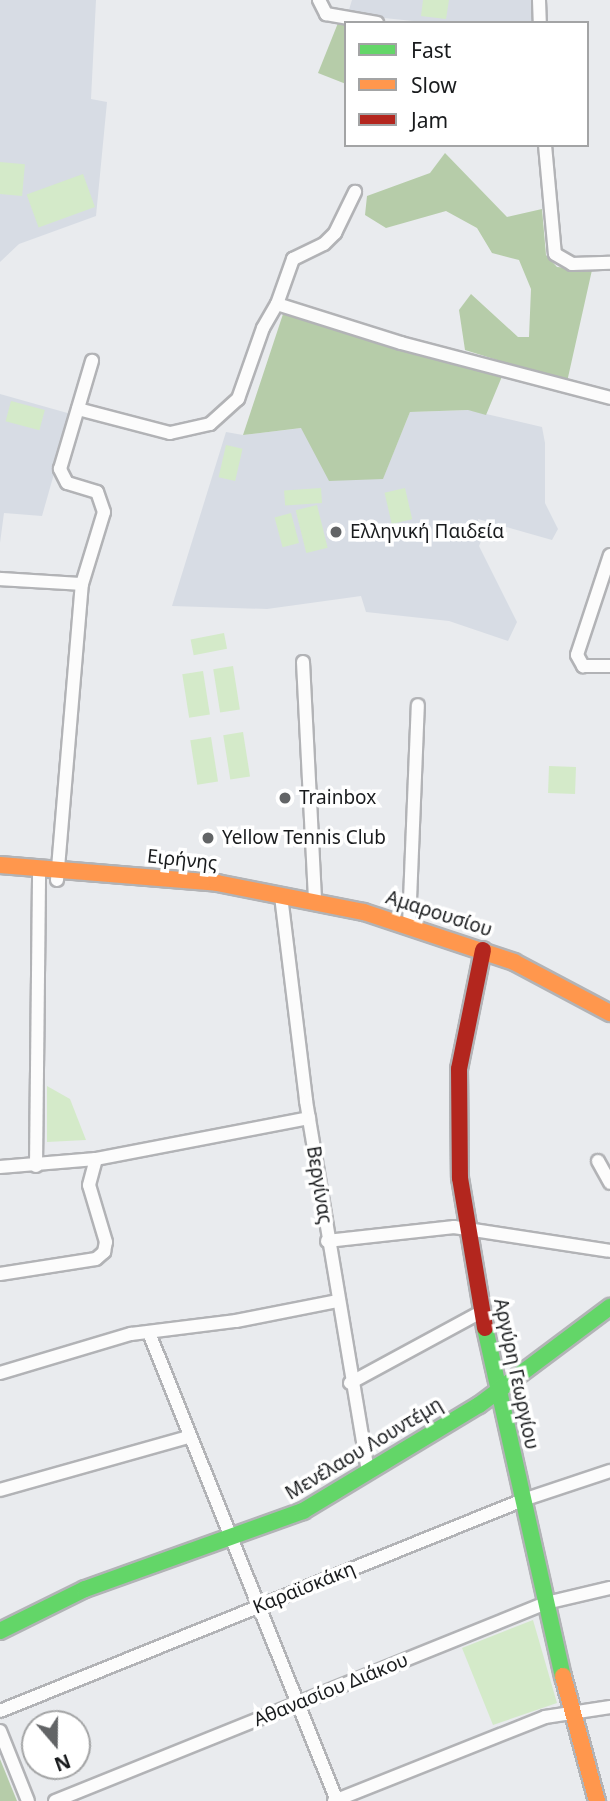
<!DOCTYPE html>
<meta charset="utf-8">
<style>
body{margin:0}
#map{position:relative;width:610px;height:1801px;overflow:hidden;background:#e9ebee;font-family:"Noto Sans",sans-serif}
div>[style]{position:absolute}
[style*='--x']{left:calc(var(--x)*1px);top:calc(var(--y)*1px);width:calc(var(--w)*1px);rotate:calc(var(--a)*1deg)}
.built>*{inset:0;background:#d7dce4}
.green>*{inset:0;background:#d4eac9;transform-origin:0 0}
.forest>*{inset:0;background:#b6cca9}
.roads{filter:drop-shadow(2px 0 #b2b3b6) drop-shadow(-2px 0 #b2b3b6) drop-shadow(0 2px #b2b3b6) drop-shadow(0 -2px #b2b3b6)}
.street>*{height:12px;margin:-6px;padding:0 6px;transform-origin:6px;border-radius:6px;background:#fcfcfc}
.fast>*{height:16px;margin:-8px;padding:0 8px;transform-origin:8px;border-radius:8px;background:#63d668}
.slow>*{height:16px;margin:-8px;padding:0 8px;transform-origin:8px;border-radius:8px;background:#ff974d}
.jam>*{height:16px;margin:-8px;padding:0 8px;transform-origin:8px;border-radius:8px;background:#b3261e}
.dots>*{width:19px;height:19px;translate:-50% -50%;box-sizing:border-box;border:4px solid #fff;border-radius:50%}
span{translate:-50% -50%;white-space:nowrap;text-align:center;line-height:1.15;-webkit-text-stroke:7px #fff;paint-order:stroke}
.poi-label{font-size:19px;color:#191b1d}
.left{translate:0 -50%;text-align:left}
.street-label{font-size:19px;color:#191b1d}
.legend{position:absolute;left:344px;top:21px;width:245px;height:126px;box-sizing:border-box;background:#fff;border:2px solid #a3a4a5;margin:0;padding:9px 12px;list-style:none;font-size:21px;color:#191b1d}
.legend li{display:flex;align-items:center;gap:14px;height:35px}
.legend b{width:35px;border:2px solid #a3a4a5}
.north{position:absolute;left:21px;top:1710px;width:70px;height:70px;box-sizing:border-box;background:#fff;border:2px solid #a3a4a5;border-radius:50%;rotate:160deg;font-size:19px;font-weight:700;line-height:28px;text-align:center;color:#191b1d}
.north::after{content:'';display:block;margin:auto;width:24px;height:32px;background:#626466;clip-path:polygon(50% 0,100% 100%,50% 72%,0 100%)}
</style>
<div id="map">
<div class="built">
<div style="clip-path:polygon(0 0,96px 0,91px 99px,107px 102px,96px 216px,19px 244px,0 262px)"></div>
<div style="clip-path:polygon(352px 0,532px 0,533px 23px,432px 23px,365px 16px,348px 13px)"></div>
<div style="clip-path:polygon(0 394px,71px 414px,42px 516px,4px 513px,0 543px)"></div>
<div style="clip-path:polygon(469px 410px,542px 427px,545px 443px,545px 503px,558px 529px,552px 540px,478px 519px,482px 539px,479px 546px,517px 622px,508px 641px,449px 621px,366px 612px,361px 596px,267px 609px,172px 606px,226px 432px,243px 435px,302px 428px,383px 478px,410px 412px)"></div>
</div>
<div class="green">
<div style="clip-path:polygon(423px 0,449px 0,446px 19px,421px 16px)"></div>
<div style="left:0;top:162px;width:25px;height:32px;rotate:5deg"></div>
<div style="left:83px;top:174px;width:35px;height:60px;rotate:70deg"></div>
<div style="left:11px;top:401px;width:35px;height:21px;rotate:15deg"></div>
<div style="left:226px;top:445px;width:17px;height:33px;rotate:13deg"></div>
<div style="left:321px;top:488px;width:15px;height:37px;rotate:86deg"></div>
<div style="left:405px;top:488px;width:32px;height:21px;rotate:77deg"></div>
<div style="left:317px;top:505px;width:44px;height:22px;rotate:76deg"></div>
<div style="left:291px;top:513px;width:31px;height:17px;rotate:75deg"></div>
<div style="left:224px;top:633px;width:16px;height:34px;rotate:79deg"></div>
<div style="left:233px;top:666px;width:44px;height:20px;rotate:81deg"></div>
<div style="left:203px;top:671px;width:44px;height:21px;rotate:81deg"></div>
<div style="left:243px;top:732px;width:45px;height:20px;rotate:81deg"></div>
<div style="left:211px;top:737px;width:45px;height:21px;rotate:81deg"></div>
<div style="left:549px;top:766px;width:27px;height:27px;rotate:2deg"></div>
<div style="clip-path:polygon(47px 1086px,70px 1099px,86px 1140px,47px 1142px)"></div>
<div style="clip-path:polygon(533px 1620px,557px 1703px,493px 1725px,462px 1648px)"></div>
</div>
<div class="forest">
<div style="clip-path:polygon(338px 23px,346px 24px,346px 84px,318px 73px)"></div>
<div style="clip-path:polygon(445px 153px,507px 217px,542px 209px,546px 255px,557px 267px,592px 270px,567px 382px,465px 350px,459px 310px,471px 294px,518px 337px,529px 337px,531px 289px,519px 260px,492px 253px,477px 228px,446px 211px,386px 228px,365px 215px,367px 196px,430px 173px)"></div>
<div style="clip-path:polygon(283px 314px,503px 374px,486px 415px,468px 410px,410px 412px,383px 479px,329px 481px,301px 428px,243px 435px)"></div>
<div style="clip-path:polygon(0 1759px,17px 1801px,0 1801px)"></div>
</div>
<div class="roads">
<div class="street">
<div style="--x:319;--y:0;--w:16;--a:63"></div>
<div style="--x:326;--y:14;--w:52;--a:10"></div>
<div style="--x:539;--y:0;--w:23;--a:88"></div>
<div style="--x:545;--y:145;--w:109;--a:84.8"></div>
<div style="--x:555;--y:254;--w:20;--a:30"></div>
<div style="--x:572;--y:264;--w:38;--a:-2"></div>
<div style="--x:277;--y:304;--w:48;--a:-70.4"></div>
<div style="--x:293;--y:259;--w:34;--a:-26"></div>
<div style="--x:324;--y:244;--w:16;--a:-45"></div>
<div style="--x:335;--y:233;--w:46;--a:-64"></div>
<div style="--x:78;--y:409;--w:95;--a:14.6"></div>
<div style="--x:170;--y:433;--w:41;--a:-12.7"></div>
<div style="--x:210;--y:424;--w:38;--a:-42"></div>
<div style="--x:238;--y:399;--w:75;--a:-70.6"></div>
<div style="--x:263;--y:328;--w:28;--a:-60"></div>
<div style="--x:277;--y:304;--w:130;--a:17.5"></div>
<div style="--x:401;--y:343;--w:216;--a:14.7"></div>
<div style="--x:610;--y:555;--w:105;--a:108.3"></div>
<div style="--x:577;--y:655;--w:13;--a:61"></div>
<div style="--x:583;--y:666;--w:27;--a:0"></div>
<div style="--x:0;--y:579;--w:82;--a:3.5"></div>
<div style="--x:303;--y:662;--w:240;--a:87.1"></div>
<div style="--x:57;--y:880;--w:297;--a:-85.2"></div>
<div style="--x:82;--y:584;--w:75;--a:-73"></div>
<div style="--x:104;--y:512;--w:21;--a:-109"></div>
<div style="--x:97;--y:492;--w:31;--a:-163"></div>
<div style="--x:67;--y:483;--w:16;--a:-117"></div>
<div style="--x:60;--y:469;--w:113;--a:-73.5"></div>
<div style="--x:281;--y:896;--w:207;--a:83"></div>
<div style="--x:306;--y:1101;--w:376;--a:80.5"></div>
<div style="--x:409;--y:925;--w:220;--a:-87.7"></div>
<div style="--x:598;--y:1161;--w:25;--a:61"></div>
<div style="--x:36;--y:1166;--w:299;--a:-89.4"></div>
<div style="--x:0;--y:1167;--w:96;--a:-4.8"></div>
<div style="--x:327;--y:1241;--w:128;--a:-6.3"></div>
<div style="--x:454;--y:1227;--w:158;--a:8.7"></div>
<div style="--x:0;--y:1274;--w:97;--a:-8.9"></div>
<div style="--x:96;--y:1259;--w:11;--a:-41"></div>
<div style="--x:104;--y:1252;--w:10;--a:-79"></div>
<div style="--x:106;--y:1242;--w:59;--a:-106.6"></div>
<div style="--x:89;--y:1185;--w:27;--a:-75"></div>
<div style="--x:96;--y:1159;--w:217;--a:-10.9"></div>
<div style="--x:149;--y:1333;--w:504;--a:68.11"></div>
<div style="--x:0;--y:1373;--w:137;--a:-16.6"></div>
<div style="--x:131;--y:1334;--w:106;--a:-7.1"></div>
<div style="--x:236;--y:1321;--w:104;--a:-11.1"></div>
<div style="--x:350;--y:1383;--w:149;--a:-28.5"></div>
<div style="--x:0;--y:1490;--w:196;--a:-15.7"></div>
<div style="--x:0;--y:1711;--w:564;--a:-21.97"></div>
<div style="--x:523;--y:1500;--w:92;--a:-18.4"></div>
<div style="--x:0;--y:1731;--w:75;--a:68.2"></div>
<div style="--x:55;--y:1801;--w:529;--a:-21.96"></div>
<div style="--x:546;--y:1603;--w:66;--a:-13.2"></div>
<div style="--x:334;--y:1801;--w:227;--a:-21.7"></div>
<div style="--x:545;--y:1717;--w:66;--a:-8.7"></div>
</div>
<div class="fast">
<div style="--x:485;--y:1328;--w:357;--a:77.4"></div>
<div style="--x:0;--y:1631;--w:95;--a:-26.3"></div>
<div style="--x:85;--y:1589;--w:232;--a:-19.7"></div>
<div style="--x:303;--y:1511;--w:205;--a:-31.1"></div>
<div style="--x:479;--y:1405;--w:164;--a:-36.8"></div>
</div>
<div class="slow">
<div style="--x:0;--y:865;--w:218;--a:4.7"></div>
<div style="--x:217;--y:883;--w:150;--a:11.2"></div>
<div style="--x:364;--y:912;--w:158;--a:18.4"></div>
<div style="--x:514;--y:962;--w:109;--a:28"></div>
<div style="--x:563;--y:1676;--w:130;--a:74.8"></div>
</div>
<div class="jam">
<div style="--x:483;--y:950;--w:121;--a:101.4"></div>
<div style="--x:459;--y:1069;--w:109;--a:89.5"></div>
<div style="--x:460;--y:1178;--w:152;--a:80.5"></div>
</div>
</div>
<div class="dots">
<div style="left:336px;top:532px;background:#626466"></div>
<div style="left:285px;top:798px;background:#626466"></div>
<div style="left:208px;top:838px;background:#626466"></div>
</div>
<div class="poi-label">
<span class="left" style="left:350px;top:532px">Ελληνική Παιδεία</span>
<span class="left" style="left:299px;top:798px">Trainbox</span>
<span class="left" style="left:222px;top:838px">Yellow Tennis Club</span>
</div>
<div class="street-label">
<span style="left:182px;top:860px;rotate:6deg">Ειρήνης</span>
<span style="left:439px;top:914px;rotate:18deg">Αμαρουσίου</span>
<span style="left:319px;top:1185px;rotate:81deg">Βεργίνας</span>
<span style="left:516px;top:1374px;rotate:78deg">Αργύρη Γεωργίου</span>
<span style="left:364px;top:1449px;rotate:-31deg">Μενέλαου Λουντέμη</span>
<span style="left:304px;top:1588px;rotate:-22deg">Καραϊσκάκη</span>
<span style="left:331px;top:1690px;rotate:-22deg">Αθανασίου Διάκου</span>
</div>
<ul class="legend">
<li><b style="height:9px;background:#63d668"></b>Fast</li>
<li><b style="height:9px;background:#ff974d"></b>Slow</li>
<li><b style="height:9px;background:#b3261e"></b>Jam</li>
</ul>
<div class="north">N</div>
</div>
